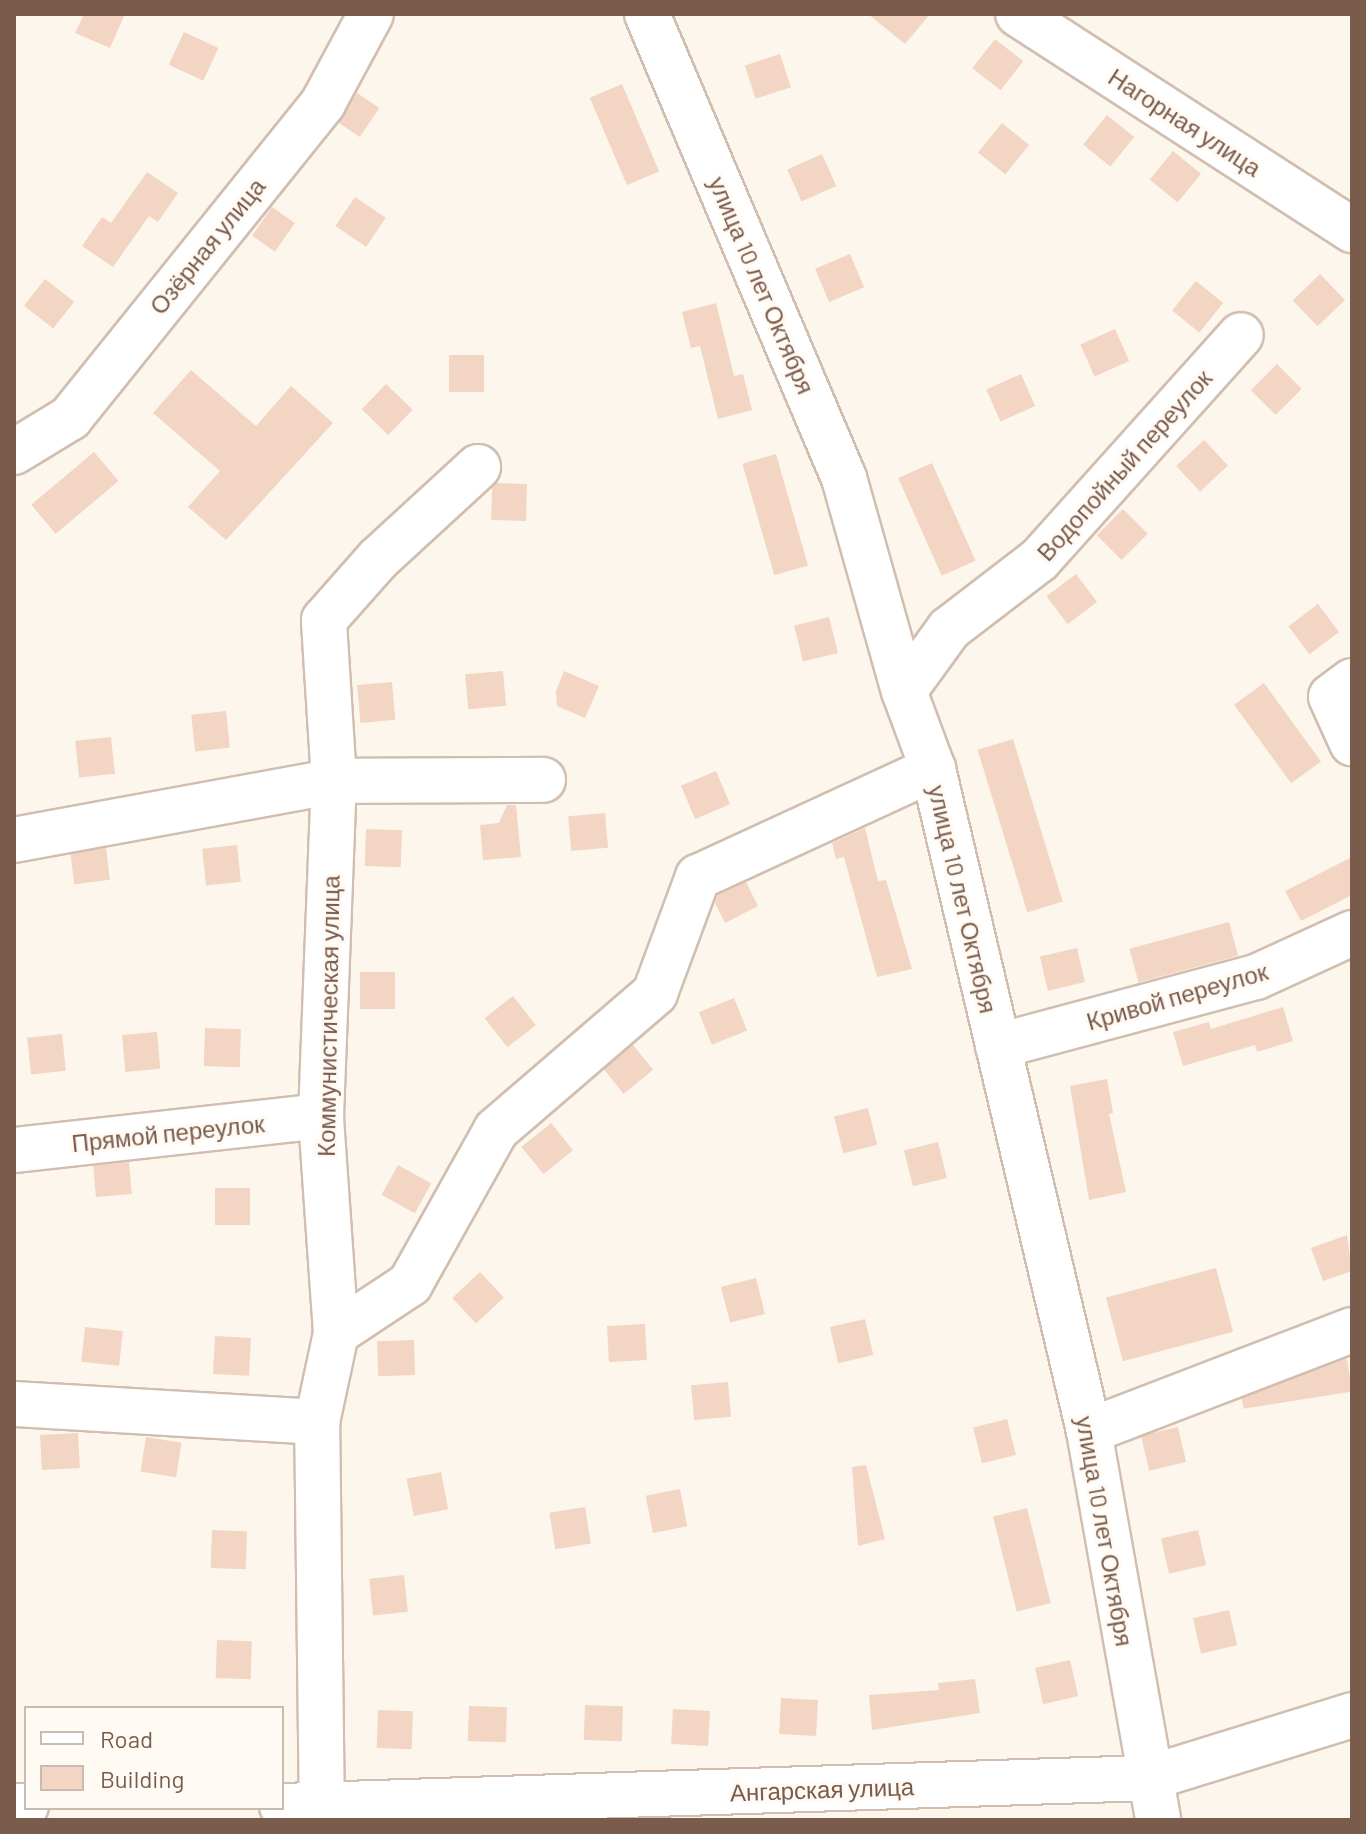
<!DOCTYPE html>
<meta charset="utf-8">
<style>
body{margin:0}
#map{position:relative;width:1366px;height:1834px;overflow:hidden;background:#fdf6ec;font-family:Barlow,sans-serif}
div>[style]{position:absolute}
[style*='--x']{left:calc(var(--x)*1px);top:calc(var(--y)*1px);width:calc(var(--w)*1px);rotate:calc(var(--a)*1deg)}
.building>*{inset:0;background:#f3d5c3;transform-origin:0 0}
.roads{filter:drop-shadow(2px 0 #d1beb0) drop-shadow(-2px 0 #d1beb0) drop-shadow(0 2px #d1beb0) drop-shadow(0 -2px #d1beb0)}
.minor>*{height:44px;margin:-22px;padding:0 22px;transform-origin:22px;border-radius:22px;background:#fff}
span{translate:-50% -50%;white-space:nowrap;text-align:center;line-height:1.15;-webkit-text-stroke:6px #fffaf3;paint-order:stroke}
.street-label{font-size:24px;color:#7a5c4d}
.frame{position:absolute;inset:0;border:16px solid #7a5c4d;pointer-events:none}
.legend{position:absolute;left:24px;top:1706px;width:260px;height:104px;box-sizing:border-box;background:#fffaf3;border:2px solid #cabbb1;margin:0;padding:10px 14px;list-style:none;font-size:24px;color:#7a5c4d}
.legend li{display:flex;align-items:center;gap:16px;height:40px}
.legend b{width:40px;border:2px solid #cabbb1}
</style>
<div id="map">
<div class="building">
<div style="clip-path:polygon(84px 14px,125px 14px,110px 48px,75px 33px)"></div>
<div style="clip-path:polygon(868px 14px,930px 14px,905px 44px)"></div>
<div style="left:184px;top:32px;width:38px;height:36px;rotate:25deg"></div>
<div style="left:995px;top:39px;width:36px;height:37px;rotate:38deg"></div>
<div style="left:780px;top:54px;width:35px;height:37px;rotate:72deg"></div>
<div style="left:622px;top:84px;width:95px;height:35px;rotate:67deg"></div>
<div style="left:357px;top:93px;width:27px;height:35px;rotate:34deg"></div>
<div style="left:1107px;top:115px;width:35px;height:38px;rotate:39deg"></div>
<div style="left:1002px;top:123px;width:35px;height:38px;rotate:39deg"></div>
<div style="left:1173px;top:151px;width:36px;height:37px;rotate:39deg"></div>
<div style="left:822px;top:154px;width:35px;height:38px;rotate:66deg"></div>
<div style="clip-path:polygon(147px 172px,178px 193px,158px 222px,149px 216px,113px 267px,82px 246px,102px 217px,111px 223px)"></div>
<div style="left:355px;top:197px;width:37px;height:35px;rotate:34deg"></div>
<div style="left:272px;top:207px;width:28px;height:35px;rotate:35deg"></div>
<div style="left:850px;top:254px;width:36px;height:38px;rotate:67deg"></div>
<div style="left:1320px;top:274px;width:36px;height:38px;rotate:46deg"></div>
<div style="left:45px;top:279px;width:37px;height:34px;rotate:38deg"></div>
<div style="left:1196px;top:281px;width:35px;height:38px;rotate:39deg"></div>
<div style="clip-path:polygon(716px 303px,734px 376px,743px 374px,752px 410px,718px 419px,700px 346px,691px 348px,682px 312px)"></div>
<div style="left:1115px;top:329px;width:35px;height:38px;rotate:66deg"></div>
<div style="left:449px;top:355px;width:35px;height:37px"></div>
<div style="left:1277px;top:364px;width:35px;height:37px;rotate:45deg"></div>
<div style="clip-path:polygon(191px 370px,256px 426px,291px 386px,333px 423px,226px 540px,188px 507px,220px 471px,153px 413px)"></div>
<div style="left:1021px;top:374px;width:35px;height:38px;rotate:66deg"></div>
<div style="left:386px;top:384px;width:37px;height:35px;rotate:44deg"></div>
<div style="left:1204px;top:440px;width:35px;height:38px;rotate:47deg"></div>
<div style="left:94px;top:452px;width:38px;height:82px;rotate:50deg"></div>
<div style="left:776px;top:454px;width:116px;height:35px;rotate:74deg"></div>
<div style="left:932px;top:463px;width:107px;height:37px;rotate:66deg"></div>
<div style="clip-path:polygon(496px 483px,527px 484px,526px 521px,491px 520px,492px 489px)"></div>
<div style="left:1123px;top:509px;width:35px;height:37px;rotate:45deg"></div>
<div style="left:1076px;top:574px;width:35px;height:37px;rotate:53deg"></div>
<div style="left:1318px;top:604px;width:35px;height:37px;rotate:53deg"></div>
<div style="left:829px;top:617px;width:37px;height:36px;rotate:76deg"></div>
<div style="left:503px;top:671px;width:35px;height:38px;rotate:85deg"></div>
<div style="clip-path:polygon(564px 671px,599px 686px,585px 718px,557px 706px,556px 691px)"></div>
<div style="left:392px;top:682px;width:38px;height:35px;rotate:85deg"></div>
<div style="left:1264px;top:683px;width:97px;height:37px;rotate:54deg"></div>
<div style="left:226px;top:711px;width:37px;height:35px;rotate:84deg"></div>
<div style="left:111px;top:737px;width:37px;height:36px;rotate:84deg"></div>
<div style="left:1013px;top:739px;width:170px;height:37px;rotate:73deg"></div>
<div style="left:716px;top:771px;width:36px;height:38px;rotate:67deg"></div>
<div style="clip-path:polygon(507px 805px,516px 805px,521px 857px,483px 860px,480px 825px,499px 823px)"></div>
<div style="left:605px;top:813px;width:35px;height:37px;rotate:85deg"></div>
<div style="clip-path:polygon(865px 828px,878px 881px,886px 880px,912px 969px,877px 977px,844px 857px,836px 859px,832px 843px)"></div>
<div style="left:366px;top:829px;width:36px;height:37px;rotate:2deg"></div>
<div style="left:237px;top:845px;width:37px;height:35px;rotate:84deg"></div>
<div style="left:106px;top:848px;width:32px;height:36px;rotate:83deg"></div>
<div style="clip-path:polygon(1352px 857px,1352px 895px,1301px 921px,1285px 891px)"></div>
<div style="clip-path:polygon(746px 882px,758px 906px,725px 923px,715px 903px,718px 895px)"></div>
<div style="left:1229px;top:922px;width:35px;height:103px;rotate:75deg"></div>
<div style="left:1077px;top:948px;width:35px;height:38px;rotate:77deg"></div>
<div style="left:360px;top:972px;width:35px;height:37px"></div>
<div style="left:513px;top:996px;width:37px;height:36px;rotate:52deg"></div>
<div style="left:734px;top:998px;width:35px;height:38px;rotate:68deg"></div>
<div style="clip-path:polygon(1283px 1007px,1293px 1041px,1257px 1052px,1255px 1045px,1183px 1066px,1173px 1032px,1209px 1022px,1211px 1029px)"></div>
<div style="left:205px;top:1028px;width:36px;height:38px;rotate:2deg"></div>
<div style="left:157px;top:1032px;width:37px;height:35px;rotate:85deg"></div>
<div style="left:62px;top:1034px;width:37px;height:35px;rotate:84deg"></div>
<div style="left:633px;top:1045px;width:32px;height:38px;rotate:51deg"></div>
<div style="clip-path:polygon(1107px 1079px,1113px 1113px,1109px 1114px,1126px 1192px,1089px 1200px,1070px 1086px)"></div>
<div style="left:868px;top:1108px;width:38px;height:35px;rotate:76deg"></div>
<div style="left:551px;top:1123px;width:35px;height:38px;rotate:51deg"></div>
<div style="left:938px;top:1142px;width:37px;height:35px;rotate:76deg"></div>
<div style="left:129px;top:1162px;width:32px;height:36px;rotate:85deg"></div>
<div style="left:398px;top:1165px;width:38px;height:34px;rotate:29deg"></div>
<div style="left:215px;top:1188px;width:35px;height:37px"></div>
<div style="clip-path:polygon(1347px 1235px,1352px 1271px,1323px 1281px,1311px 1248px)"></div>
<div style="left:1216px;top:1268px;width:66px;height:114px;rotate:75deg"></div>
<div style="left:480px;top:1272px;width:35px;height:38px;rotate:47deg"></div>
<div style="left:756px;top:1278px;width:37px;height:36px;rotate:76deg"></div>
<div style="left:865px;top:1319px;width:37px;height:36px;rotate:77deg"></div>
<div style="left:645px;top:1324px;width:36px;height:38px;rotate:87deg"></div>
<div style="left:85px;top:1327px;width:38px;height:35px;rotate:6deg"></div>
<div style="left:215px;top:1336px;width:36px;height:38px;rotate:3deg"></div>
<div style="left:414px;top:1340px;width:35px;height:37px;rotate:88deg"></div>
<div style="left:1347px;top:1359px;width:33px;height:110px;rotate:81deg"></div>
<div style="left:728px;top:1382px;width:35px;height:37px;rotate:85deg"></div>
<div style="left:1007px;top:1419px;width:37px;height:35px;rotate:76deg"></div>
<div style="left:1178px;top:1427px;width:36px;height:38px;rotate:77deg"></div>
<div style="left:78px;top:1433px;width:35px;height:38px;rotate:87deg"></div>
<div style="left:146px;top:1437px;width:36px;height:35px;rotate:9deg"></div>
<div style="clip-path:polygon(866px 1465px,885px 1539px,858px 1546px,852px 1467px)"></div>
<div style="left:441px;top:1472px;width:38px;height:35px;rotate:79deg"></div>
<div style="left:680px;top:1489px;width:38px;height:35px;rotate:79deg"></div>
<div style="left:585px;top:1507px;width:37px;height:36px;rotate:81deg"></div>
<div style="left:1027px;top:1508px;width:98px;height:35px;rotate:76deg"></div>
<div style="left:212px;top:1530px;width:35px;height:38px;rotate:2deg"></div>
<div style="left:1198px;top:1530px;width:36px;height:38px;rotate:77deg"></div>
<div style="left:404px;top:1575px;width:37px;height:35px;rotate:84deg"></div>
<div style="left:1229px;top:1610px;width:36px;height:37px;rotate:77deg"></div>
<div style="left:217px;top:1640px;width:35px;height:38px;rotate:2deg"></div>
<div style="left:1070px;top:1660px;width:37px;height:36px;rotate:77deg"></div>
<div style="clip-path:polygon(975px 1679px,980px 1713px,872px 1730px,869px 1695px,939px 1690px,938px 1683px)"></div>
<div style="left:781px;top:1698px;width:37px;height:36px;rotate:3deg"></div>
<div style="left:585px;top:1705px;width:38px;height:35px;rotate:2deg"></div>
<div style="left:469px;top:1706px;width:38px;height:35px;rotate:2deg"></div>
<div style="left:673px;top:1709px;width:37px;height:35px;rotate:3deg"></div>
<div style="left:378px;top:1710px;width:35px;height:38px;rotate:2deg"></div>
</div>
<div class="roads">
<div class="minor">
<div style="--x:647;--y:14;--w:504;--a:67"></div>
<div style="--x:844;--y:478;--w:221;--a:74.3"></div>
<div style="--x:904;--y:691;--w:83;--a:69.6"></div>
<div style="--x:933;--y:769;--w:680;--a:76.74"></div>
<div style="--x:1089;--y:1431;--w:395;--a:79.9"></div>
<div style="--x:1018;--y:14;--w:398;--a:32.9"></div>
<div style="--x:14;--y:452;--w:66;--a:-31.3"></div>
<div style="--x:70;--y:418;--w:404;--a:-51.2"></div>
<div style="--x:323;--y:103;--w:101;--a:-61.7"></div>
<div style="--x:1352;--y:681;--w:26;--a:143"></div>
<div style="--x:1331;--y:697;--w:51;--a:65.5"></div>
<div style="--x:904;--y:691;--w:77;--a:-54"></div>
<div style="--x:949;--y:629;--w:113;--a:-37.5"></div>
<div style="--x:1039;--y:560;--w:302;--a:-48.1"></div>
<div style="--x:14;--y:840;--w:325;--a:-10.4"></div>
<div style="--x:334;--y:781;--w:209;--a:-0.3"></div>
<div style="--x:998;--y:1046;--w:267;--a:-15"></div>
<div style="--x:1256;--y:977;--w:106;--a:-24.6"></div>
<div style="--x:14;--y:1150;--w:309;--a:-6.3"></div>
<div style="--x:336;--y:1333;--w:89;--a:-33.5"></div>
<div style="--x:410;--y:1284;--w:176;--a:-60.8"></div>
<div style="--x:496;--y:1130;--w:210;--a:-40.7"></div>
<div style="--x:655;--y:993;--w:124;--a:-69.7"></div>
<div style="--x:698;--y:877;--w:259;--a:-24.7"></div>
<div style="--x:14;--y:1404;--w:304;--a:3.4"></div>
<div style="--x:1089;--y:1431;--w:282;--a:-21"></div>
<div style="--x:14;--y:1806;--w:12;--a:0"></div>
<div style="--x:282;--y:1806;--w:867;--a:-1.85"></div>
<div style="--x:1149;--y:1778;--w:213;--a:-17.2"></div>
<div style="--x:322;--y:1820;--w:398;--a:-90.7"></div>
<div style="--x:317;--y:1422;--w:91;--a:-77.9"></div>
<div style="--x:336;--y:1333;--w:218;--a:-94"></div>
<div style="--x:321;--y:1116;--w:335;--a:-87.8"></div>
<div style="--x:334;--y:781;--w:161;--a:-93.6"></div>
<div style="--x:324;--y:620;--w:81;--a:-48.5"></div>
<div style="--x:378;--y:559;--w:136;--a:-42.6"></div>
</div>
</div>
<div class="street-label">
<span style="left:1185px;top:122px;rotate:33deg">Нагорная улица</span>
<span style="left:207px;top:246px;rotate:-51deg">Озёрная улица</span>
<span style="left:762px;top:285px;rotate:67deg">улица 10 лет Октября</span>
<span style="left:1124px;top:465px;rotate:-48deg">Водопойный переулок</span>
<span style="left:963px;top:899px;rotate:77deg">улица 10 лет Октября</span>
<span style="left:1177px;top:996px;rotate:-16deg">Кривой переулок</span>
<span style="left:328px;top:1016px;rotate:-89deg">Коммунистическая улица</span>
<span style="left:168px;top:1133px;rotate:-6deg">Прямой переулок</span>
<span style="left:1105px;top:1531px;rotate:80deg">улица 10 лет Октября</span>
<span style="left:822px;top:1789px;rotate:-2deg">Ангарская улица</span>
</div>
<div class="frame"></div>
<ul class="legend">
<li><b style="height:10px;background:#fff"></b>Road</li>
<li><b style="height:22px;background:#f3d5c3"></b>Building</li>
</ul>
</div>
